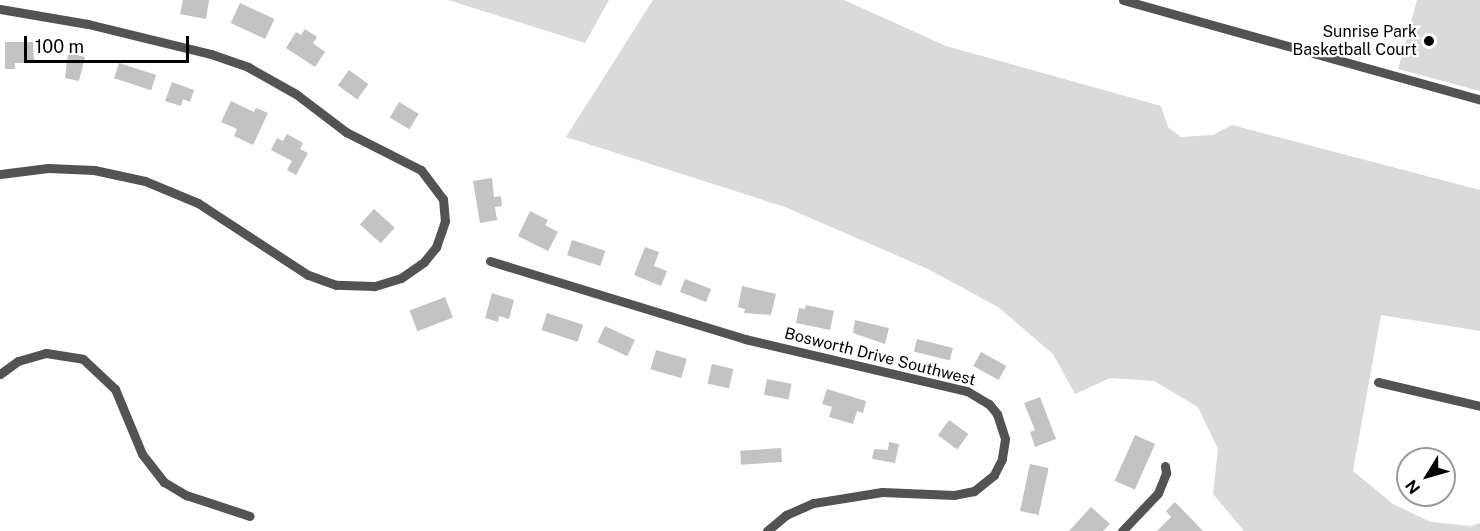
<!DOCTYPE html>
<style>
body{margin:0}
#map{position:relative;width:1480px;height:531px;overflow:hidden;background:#fff;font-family:"Public Sans",sans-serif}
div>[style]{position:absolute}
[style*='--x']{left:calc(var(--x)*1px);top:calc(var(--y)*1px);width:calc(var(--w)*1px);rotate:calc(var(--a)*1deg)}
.green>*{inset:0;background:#dadada}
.building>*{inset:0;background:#c3c3c3;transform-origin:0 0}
.minor>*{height:9px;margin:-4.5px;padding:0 4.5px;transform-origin:4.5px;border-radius:4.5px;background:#535353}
.dots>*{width:16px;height:16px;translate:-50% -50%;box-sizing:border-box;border:3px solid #fff;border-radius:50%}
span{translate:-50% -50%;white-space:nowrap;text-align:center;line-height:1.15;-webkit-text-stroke:4.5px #fff;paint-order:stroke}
.poi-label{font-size:16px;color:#000}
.right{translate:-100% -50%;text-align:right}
.street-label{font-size:16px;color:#000}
.north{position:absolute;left:1396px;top:447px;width:60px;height:60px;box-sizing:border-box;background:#fff;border:2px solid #999;border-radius:50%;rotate:233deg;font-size:16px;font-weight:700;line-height:24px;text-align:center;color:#000}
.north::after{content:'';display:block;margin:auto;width:21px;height:27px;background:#000;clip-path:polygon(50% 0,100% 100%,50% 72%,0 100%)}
.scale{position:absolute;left:24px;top:36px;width:165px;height:27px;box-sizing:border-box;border:3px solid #000;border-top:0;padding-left:8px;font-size:18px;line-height:21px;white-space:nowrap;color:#000;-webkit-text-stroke:4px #fff;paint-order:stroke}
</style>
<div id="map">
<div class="green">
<div style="clip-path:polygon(448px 0,609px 0,585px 43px)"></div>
<div style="clip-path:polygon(653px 0,844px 0,946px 46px,1161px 106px,1168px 127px,1181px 137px,1213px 135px,1232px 125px,1480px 190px,1480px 331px,1381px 315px,1353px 471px,1393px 504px,1431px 522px,1471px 526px,1480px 523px,1480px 531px,1244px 531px,1213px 494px,1218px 449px,1198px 407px,1154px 381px,1110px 378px,1075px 394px,1053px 354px,998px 307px,928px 269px,785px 207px,566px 137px)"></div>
<div style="clip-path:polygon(1417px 0,1480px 0,1480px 91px,1398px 69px)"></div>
</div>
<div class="building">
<div style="clip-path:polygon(183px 0,209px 0,206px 19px,180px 14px)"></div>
<div style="left:240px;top:3px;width:38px;height:22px;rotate:25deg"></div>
<div style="clip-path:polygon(305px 29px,317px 37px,313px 43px,325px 52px,315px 67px,286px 48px,296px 32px,301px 35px)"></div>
<div style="clip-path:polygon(5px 42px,33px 42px,34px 63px,15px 63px,15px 69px,5px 69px)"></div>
<div style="clip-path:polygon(68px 53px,85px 57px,79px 81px,65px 78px)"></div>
<div style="left:119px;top:63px;width:39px;height:16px;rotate:18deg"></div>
<div style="left:349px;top:70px;width:24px;height:19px;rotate:36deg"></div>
<div style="clip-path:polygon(172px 82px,194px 90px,190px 102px,183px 99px,181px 106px,165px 101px)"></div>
<div style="clip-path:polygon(231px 101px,254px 112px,256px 108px,268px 113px,253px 145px,234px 136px,237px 129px,221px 122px)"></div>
<div style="left:399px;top:102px;width:23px;height:18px;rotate:31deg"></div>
<div style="clip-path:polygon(287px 134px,303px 143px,300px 149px,308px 153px,296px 175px,287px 170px,292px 161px,271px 150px,277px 138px,283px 141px)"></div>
<div style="clip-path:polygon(492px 178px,494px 197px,501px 196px,502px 206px,495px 207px,497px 220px,480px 223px,473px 181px)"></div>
<div style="left:374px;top:209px;width:28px;height:21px;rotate:42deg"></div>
<div style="clip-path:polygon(530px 211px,548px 220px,545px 225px,558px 232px,548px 251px,518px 236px)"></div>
<div style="left:572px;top:240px;width:35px;height:16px;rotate:18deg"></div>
<div style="clip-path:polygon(645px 247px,659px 252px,654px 266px,667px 271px,661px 286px,634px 275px)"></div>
<div style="left:685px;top:279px;width:28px;height:14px;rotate:21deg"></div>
<div style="clip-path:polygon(742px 286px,776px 294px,771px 315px,744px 313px,745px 309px,738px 307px)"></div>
<div style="clip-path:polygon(492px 293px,514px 300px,509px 319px,499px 316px,498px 322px,485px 318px)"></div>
<div style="left:445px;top:297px;width:22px;height:38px;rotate:69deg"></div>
<div style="clip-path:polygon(806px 305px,834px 311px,830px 330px,796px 323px,799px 308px,805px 309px)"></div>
<div style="left:547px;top:313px;width:38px;height:18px;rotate:18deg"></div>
<div style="clip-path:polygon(855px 320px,889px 328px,885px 344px,853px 333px)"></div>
<div style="left:605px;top:326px;width:33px;height:18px;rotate:25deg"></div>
<div style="left:917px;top:339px;width:37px;height:13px;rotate:14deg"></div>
<div style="left:656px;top:350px;width:32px;height:20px;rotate:16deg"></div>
<div style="left:981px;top:352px;width:29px;height:16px;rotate:29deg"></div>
<div style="left:712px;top:364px;width:22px;height:20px;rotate:13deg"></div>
<div style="left:767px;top:379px;width:25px;height:16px;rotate:11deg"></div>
<div style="clip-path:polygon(827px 389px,866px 401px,863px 413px,857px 411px,853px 424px,829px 417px,832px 407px,822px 404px)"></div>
<div style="clip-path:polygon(1040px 397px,1056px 439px,1035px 447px,1030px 432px,1035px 430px,1024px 403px)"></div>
<div style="left:949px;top:420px;width:24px;height:19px;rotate:36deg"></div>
<div style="left:1135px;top:435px;width:22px;height:50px;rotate:24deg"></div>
<div style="clip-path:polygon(889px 442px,899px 444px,895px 463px,872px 459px,874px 449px,888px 450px)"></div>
<div style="left:781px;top:448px;width:14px;height:41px;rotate:86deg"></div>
<div style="left:1030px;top:464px;width:19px;height:48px;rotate:12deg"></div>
<div style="clip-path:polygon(1175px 502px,1203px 531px,1157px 531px,1171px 517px,1166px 511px)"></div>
<div style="clip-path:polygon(1091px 507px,1110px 524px,1103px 531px,1069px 531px)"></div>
</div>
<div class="minor">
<div style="--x:1123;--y:0;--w:371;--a:15.6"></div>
<div style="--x:0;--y:9;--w:89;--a:9.7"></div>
<div style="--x:88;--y:24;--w:127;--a:13.7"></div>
<div style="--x:211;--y:54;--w:39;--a:19"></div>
<div style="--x:248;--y:67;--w:55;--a:29.4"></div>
<div style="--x:296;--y:94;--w:63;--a:37.2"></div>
<div style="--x:346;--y:132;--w:84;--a:26.9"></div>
<div style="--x:421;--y:170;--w:36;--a:53"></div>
<div style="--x:443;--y:199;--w:22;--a:85"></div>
<div style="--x:445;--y:221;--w:28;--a:109"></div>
<div style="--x:436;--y:247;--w:19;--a:129"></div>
<div style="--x:424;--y:262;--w:28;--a:145"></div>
<div style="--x:401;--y:278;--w:28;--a:163"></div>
<div style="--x:374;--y:286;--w:38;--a:-178"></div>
<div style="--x:336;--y:285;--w:30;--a:-160"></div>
<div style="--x:308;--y:275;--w:131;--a:-146.8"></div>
<div style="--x:198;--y:203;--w:57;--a:-157.5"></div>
<div style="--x:145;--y:181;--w:52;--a:-167.8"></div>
<div style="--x:94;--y:170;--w:46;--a:-177.5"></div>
<div style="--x:48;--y:168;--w:48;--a:172.9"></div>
<div style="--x:490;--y:261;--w:267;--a:17"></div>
<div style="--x:745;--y:339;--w:228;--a:13.2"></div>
<div style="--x:967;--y:391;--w:26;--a:31"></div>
<div style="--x:989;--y:404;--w:13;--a:51"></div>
<div style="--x:997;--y:414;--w:26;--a:72"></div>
<div style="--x:1005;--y:439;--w:20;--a:99"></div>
<div style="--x:1002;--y:459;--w:18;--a:117"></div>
<div style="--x:994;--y:475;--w:26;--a:141"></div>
<div style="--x:974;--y:491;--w:20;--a:169"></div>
<div style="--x:954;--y:495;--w:72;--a:-177.6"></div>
<div style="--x:882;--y:492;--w:70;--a:170.9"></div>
<div style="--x:813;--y:503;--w:30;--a:156"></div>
<div style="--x:786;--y:515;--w:25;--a:140"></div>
<div style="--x:0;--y:374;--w:22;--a:-36"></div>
<div style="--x:18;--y:361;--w:29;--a:-16"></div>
<div style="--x:46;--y:353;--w:37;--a:9"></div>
<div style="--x:83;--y:359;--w:44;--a:43.2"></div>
<div style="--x:115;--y:389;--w:70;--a:67.4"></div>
<div style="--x:142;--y:454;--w:36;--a:52"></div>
<div style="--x:164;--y:482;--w:26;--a:31"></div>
<div style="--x:186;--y:495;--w:67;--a:18.2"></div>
<div style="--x:1378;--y:382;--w:105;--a:13.2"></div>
<div style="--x:1122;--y:531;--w:52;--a:-46.5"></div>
<div style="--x:1158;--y:493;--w:22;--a:-68"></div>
<div style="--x:1166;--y:473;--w:7;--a:-98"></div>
</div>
<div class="dots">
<div style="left:1429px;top:41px;background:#000"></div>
</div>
<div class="poi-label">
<span class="right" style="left:1417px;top:41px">Sunrise Park<br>Basketball Court</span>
</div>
<div class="street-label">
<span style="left:880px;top:357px;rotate:14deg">Bosworth Drive Southwest</span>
</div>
<div class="north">N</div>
<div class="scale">100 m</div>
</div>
